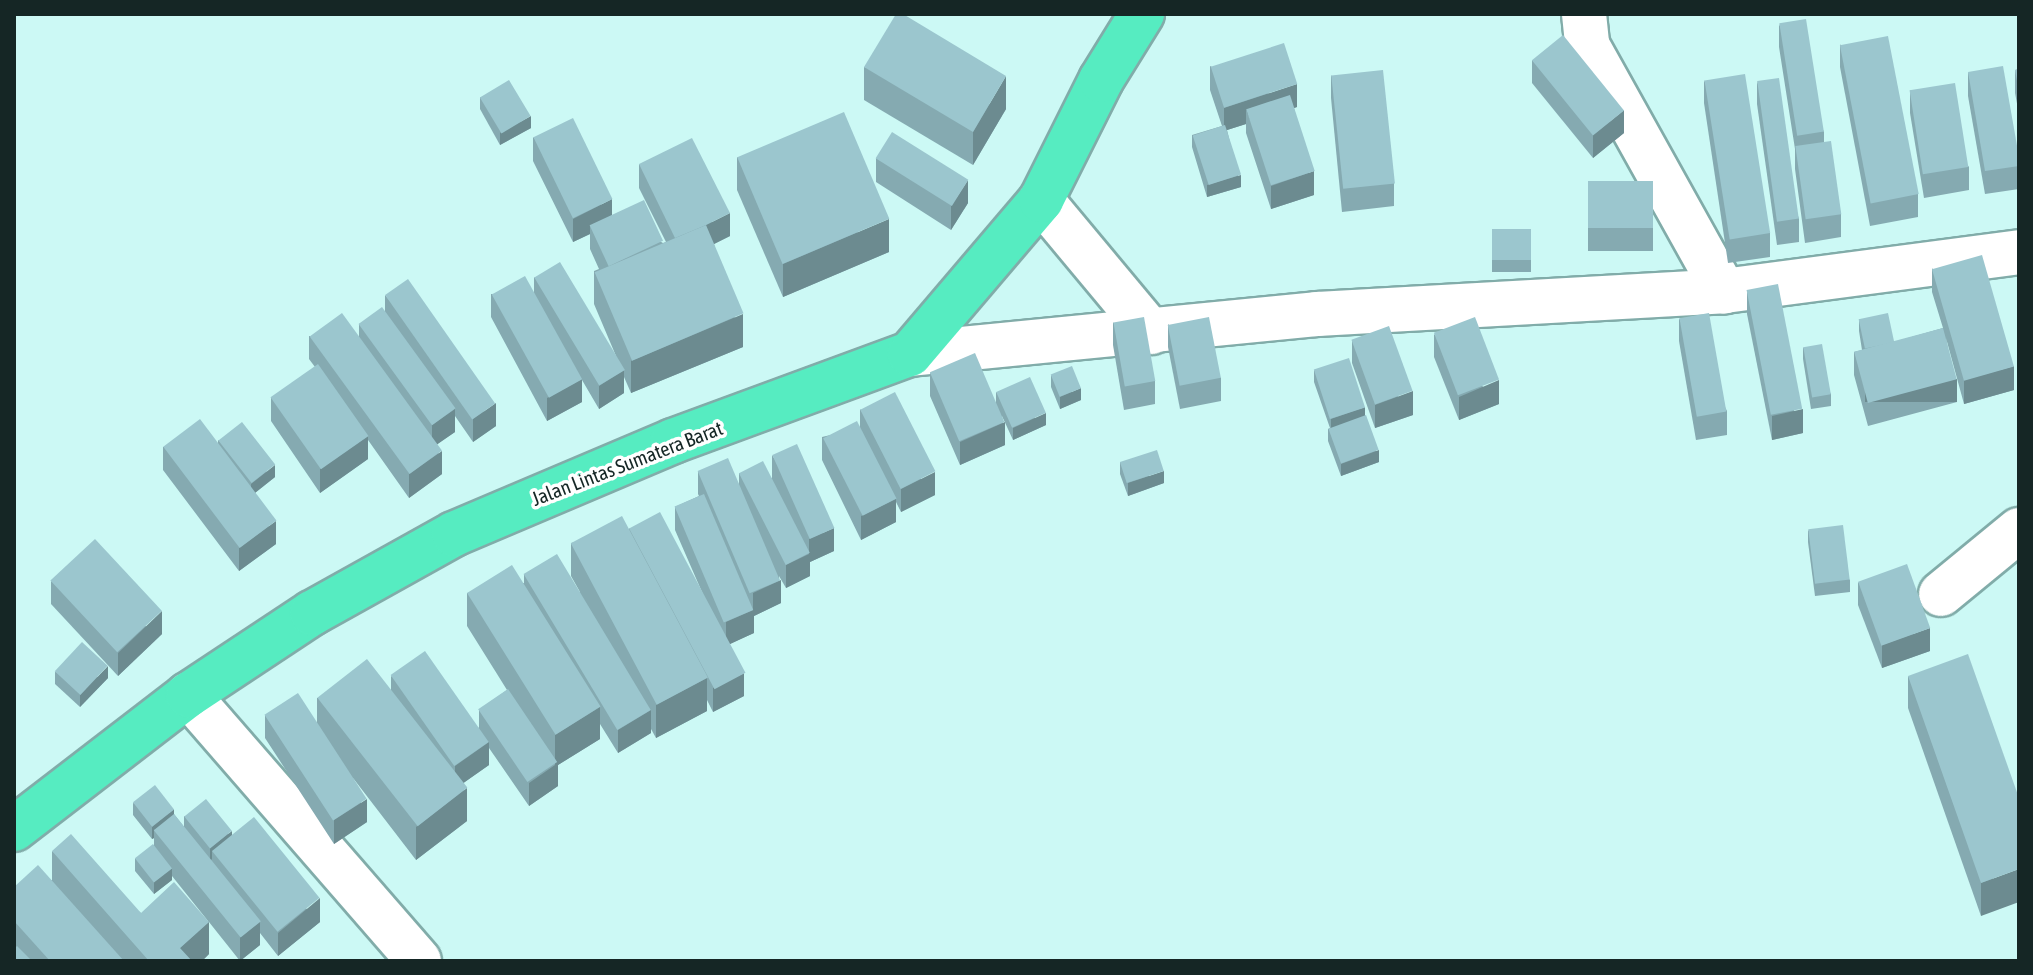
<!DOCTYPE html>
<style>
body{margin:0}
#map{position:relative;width:2033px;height:975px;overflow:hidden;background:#ccf9f5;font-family:"Asap Condensed",sans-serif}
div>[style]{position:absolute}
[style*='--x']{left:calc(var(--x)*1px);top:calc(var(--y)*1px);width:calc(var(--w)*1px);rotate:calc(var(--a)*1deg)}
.roads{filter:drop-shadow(2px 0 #81aca9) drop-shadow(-2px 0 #81aca9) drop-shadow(0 2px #81aca9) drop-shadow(0 -2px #81aca9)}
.minor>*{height:44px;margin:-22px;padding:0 22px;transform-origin:22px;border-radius:22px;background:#fff}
.highway>*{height:44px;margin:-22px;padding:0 22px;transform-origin:22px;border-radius:22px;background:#56ecc1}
.wall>*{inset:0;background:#85aab1;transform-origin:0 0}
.shaded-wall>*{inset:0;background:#6c8b90;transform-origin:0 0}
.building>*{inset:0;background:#9bc6ce;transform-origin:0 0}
span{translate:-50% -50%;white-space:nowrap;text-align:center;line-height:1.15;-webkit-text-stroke:7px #fff;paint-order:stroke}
.street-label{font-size:20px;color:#152625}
.frame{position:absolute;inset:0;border:16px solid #152625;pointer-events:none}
</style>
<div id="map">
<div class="roads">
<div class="minor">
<div style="--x:1584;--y:14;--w:31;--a:84"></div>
<div style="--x:1587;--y:45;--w:282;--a:60.9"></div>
<div style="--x:1041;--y:200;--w:172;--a:50.2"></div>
<div style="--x:910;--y:354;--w:409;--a:-5.6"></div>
<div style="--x:1317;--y:314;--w:408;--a:-3.2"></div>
<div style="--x:1724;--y:291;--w:298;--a:-7.5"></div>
<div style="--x:1941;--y:594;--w:101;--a:-39.4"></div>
<div style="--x:188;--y:695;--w:352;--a:49"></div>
</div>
<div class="highway">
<div style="--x:14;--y:829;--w:220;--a:-37.6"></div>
<div style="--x:188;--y:695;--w:149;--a:-33.5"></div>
<div style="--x:312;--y:613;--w:162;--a:-29.1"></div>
<div style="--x:454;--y:534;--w:238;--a:-23"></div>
<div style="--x:673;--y:441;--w:252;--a:-20.2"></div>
<div style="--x:910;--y:354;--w:202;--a:-49.6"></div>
<div style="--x:1041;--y:200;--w:134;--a:-63.4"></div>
<div style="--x:1101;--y:80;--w:78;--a:-58.2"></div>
</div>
</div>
<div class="wall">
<div style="clip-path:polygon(1779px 24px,1824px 132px,1824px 142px,1841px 214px,1841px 237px,1805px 243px,1795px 169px,1795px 149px,1779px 47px)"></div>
<div style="clip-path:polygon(1840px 44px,1918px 194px,1918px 217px,1870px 226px,1840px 67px)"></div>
<div style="clip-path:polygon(1532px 60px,1624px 133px,1593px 158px,1532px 83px)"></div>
<div style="clip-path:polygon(1210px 66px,1297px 107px,1294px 108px,1314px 195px,1271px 209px,1246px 133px,1246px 124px,1227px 130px,1241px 187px,1207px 197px,1192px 147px,1192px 135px,1222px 126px,1210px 90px)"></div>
<div style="clip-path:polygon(864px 67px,1006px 109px,973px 165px,864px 100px)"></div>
<div style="clip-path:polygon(2019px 69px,2019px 114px,2015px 93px,2015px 70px)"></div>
<div style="clip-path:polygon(1968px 72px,2019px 157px,2019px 189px,1985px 194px,1968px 96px)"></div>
<div style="clip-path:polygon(1331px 75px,1394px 183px,1394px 206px,1342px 212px,1331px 98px)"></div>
<div style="clip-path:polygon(1704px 80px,1770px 233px,1770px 257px,1728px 263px,1704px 103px)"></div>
<div style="clip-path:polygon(1757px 81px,1799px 219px,1799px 242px,1777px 245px,1757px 104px)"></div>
<div style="clip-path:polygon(1910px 90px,1969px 167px,1969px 190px,1924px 198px,1910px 113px)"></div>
<div style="clip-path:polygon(480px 97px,531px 128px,500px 145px,480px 109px)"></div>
<div style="clip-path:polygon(533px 137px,612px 215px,663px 243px,666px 242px,639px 188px,639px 164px,730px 236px,714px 244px,743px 347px,631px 393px,624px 377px,624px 393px,599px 409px,582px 380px,582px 402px,547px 421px,491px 317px,491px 294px,534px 293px,534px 277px,616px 356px,594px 304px,594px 271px,599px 269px,590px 249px,590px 234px,573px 242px,533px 161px)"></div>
<div style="clip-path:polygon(737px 157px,889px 252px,783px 297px,737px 190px)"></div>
<div style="clip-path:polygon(876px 158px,968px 203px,951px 230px,876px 182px)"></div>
<div style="left:1588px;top:181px;width:65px;height:70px"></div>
<div style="left:1492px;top:229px;width:39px;height:43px"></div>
<div style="clip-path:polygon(1932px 268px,2014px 390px,1964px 404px,1946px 338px,1957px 402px,1868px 426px,1854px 375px,1854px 352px,1862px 350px,1859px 331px,1859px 319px,1894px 342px,1943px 328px,1932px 292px)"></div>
<div style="clip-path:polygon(1747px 291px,1803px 433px,1772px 440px,1747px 314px)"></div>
<div style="clip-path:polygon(385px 295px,496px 426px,473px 442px,455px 416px,455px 432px,437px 444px,442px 474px,409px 498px,368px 440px,368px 459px,320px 493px,271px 421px,271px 398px,315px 367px,309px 359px,309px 336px,359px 337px,359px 324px,385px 311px)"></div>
<div style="clip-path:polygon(1679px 318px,1727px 411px,1727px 435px,1696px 440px,1679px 341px)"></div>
<div style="clip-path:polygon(1113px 322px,1155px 381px,1155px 404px,1124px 410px,1113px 345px)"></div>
<div style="clip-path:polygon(1168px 324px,1221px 378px,1221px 401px,1180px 409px,1168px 347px)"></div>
<div style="clip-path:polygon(1434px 334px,1499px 404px,1459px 420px,1434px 357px)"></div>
<div style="clip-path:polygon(1352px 340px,1413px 415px,1375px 428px,1352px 363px)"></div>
<div style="clip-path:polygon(1803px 347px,1831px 394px,1831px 406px,1811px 409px,1803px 359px)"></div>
<div style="clip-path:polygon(1314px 370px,1365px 415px,1379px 462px,1341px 476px,1328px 441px,1328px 429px,1330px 428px,1314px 382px)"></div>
<div style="clip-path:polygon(930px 373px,996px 403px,996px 392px,1046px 425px,1013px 440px,1002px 416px,1005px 445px,960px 465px,930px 396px)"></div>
<div style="clip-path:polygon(1051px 375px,1081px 400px,1060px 409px,1051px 387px)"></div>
<div style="clip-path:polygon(860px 409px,935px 495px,901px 512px,896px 502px,896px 522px,861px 540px,822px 460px,822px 437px,860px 428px)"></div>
<div style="clip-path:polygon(218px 440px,275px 477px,255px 493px,276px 544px,239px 571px,163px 470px,163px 447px,218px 443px)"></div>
<div style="clip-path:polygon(772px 455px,834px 551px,810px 562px,810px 576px,786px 588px,779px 576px,781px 603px,754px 616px,754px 633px,729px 644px,744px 696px,713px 712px,707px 700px,707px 711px,656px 738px,651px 729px,651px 733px,618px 753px,600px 724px,600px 739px,558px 765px,558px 786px,529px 806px,489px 748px,489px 765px,463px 783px,467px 821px,416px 860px,353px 778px,367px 822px,334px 844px,265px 738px,265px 715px,317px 723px,317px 698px,391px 690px,391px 676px,479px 728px,479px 710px,507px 690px,467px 626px,467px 593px,524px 583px,524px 574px,580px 592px,571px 576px,571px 543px,629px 531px,629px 528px,705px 599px,675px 530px,675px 507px,699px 496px,698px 494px,698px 471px,739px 484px,739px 473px,772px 478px)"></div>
<div style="clip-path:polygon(1120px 462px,1164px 483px,1128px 496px,1120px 474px)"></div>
<div style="clip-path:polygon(1808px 530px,1850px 580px,1850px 592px,1815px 596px,1808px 542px)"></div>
<div style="clip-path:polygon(51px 581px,162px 634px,118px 676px,51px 604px)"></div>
<div style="clip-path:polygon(1858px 582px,1930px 651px,1882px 668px,1858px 605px)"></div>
<div style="clip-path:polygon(55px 672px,108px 678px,80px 707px,55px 684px)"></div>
<div style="clip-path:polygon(1908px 676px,2019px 798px,1981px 916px,1908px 708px)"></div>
<div style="clip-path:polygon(133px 803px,174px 814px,184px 827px,184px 816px,232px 835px,320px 922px,278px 956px,260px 933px,260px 945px,240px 961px,209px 922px,209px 954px,202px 961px,14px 961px,14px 887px,52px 880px,52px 851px,141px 913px,208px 921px,172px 876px,172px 880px,154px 894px,135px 871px,135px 859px,154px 845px,154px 838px,152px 839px,133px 815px)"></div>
</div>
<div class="shaded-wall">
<div style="clip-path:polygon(1006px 76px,1006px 109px,973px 165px,973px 132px)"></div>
<div style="clip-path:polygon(1297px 84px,1297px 107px,1251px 122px,1246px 109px,1246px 124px,1224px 131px,1224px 108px)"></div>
<div style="clip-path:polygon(1624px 110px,1624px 133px,1593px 158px,1593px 135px)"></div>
<div style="clip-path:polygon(531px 116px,531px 128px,500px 145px,500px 133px)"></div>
<div style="clip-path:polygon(1314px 171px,1314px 195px,1271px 209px,1271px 186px)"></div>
<div style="clip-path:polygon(1241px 175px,1241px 187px,1207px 197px,1207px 185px)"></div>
<div style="clip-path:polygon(968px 180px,968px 203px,951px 230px,951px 206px)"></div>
<div style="clip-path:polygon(612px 199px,612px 222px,590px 226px,590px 234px,573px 242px,573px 219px)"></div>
<div style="clip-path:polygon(730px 213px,730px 236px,676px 263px,676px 240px)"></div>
<div style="clip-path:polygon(889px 219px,889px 252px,783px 297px,783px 264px)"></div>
<div style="clip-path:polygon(743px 314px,743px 347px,631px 393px,631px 361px)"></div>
<div style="clip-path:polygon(2014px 366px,2014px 390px,1964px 404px,1964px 380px)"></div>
<div style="clip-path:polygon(624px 370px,624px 393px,599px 409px,599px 386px)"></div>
<div style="clip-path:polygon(582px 379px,582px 402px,547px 421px,547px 398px)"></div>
<div style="left:1957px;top:379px;width:23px;height:92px;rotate:90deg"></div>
<div style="clip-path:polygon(1499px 380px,1499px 404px,1459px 420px,1459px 397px)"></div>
<div style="clip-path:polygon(1081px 388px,1081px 400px,1060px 409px,1060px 397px)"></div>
<div style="clip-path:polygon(1413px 391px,1413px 415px,1375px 428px,1375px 405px)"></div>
<div style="clip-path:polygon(496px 403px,496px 426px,473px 442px,473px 419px)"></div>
<div style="clip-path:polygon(1365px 407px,1365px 419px,1331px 431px,1331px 419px)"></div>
<div style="clip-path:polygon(455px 409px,455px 432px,432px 448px,432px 425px)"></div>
<div style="clip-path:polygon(1803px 409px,1803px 433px,1772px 440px,1772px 416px)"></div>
<div style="clip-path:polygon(1046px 413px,1046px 425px,1013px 440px,1013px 428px)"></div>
<div style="clip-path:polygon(1005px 422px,1005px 445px,960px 465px,960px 442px)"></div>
<div style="clip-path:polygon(368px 436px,368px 459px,320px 493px,320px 469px)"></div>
<div style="clip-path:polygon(1379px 450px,1379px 462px,1341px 476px,1341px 464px)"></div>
<div style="clip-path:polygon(442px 451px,442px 474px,409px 498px,409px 474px)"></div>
<div style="clip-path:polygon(275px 465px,275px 477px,251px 496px,251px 484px)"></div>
<div style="clip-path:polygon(1164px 471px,1164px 483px,1128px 496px,1128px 483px)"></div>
<div style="clip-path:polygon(935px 472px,935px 495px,901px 512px,901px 489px)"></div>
<div style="clip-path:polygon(896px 499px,896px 522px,861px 540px,861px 516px)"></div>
<div style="clip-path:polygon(276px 521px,276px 544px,239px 571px,239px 548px)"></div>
<div style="clip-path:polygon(834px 528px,834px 551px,810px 562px,810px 576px,786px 588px,786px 565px,809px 554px,809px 539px)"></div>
<div style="clip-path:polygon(781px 580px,781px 603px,754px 616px,754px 633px,726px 646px,726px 622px,753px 610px,753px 593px)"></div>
<div style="clip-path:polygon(162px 611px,162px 634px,118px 676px,118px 653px)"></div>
<div style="clip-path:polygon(1930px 628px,1930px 651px,1882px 668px,1882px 645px)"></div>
<div style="clip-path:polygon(108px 666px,108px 678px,80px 707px,80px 695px)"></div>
<div style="clip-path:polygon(744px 673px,744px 696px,713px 712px,713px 688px)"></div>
<div style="clip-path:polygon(707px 678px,707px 711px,656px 738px,656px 705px)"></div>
<div style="clip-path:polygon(600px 707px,600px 739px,558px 765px,558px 786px,529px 806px,529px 783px,555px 765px,555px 735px)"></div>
<div style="clip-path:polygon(651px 710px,651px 733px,618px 753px,618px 730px)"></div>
<div style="clip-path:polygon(489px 742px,489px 765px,455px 789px,455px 766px)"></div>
<div style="clip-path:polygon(467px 788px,467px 821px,416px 860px,416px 827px)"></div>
<div style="clip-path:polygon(367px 799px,367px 822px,334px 844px,334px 820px)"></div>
<div style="clip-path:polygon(174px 809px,174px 821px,154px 830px,154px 838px,152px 839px,152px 827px)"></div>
<div style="clip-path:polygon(232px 831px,232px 843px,212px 851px,212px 859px,210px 861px,210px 848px)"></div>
<div style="clip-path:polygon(172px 868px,172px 880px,154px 894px,154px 882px)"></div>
<div style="clip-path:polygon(2019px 869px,2019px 902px,1981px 916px,1981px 883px)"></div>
<div style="clip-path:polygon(320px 898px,320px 922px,278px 956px,278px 933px)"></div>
<div style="clip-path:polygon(209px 922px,209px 954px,202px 961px,180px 961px,180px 948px)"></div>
<div style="clip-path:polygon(260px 922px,260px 945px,240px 961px,240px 937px)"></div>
</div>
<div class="building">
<div style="clip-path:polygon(896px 14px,903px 14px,1006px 76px,973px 132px,864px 67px)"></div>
<div style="left:1806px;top:19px;width:114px;height:27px;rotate:81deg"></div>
<div style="left:1563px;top:35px;width:97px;height:40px;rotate:51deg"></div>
<div style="left:1888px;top:36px;width:161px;height:49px;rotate:79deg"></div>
<div style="left:1284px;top:43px;width:43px;height:77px;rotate:72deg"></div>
<div style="clip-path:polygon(2003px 66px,2019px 157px,2019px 166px,1985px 171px,1968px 72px)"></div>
<div style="clip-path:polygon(2019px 69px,2019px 91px,2015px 70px)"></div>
<div style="left:1383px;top:70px;width:114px;height:52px;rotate:84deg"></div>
<div style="left:1745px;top:74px;width:161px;height:41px;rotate:81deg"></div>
<div style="left:1779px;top:78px;width:142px;height:22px;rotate:82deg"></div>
<div style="left:509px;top:80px;width:42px;height:34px;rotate:59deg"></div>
<div style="left:1955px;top:83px;width:85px;height:46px;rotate:81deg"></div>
<div style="left:1290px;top:95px;width:80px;height:46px;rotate:72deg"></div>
<div style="left:844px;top:112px;width:116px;height:116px;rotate:67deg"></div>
<div style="left:573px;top:118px;width:90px;height:44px;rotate:64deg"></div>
<div style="left:1225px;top:125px;width:52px;height:34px;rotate:72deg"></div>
<div style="left:892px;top:132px;width:90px;height:31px;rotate:32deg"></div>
<div style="clip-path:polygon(692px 138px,730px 213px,706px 225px,675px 238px,639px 164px)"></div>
<div style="left:1831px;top:141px;width:74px;height:36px;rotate:82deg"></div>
<div style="left:1588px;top:181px;width:65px;height:47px"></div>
<div style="left:644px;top:200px;width:45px;height:60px;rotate:65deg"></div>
<div style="left:706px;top:225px;width:96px;height:121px;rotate:67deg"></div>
<div style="left:1492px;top:229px;width:39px;height:31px"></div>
<div style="left:1982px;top:255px;width:116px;height:52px;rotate:74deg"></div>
<div style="left:560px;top:262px;width:126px;height:30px;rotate:59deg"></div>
<div style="left:525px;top:276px;width:118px;height:38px;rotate:61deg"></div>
<div style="left:408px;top:279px;width:152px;height:28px;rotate:55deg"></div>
<div style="left:1778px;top:284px;width:127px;height:32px;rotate:79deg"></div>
<div style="left:382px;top:307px;width:125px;height:29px;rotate:54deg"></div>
<div style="left:342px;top:313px;width:170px;height:40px;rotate:54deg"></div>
<div style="left:1709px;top:313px;width:100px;height:30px;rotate:80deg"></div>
<div style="left:1888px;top:313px;width:30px;height:30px;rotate:78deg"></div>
<div style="left:1144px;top:317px;width:65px;height:31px;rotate:80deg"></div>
<div style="left:1209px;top:317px;width:62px;height:42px;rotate:79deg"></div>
<div style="left:1475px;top:317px;width:67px;height:44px;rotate:69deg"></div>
<div style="left:1389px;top:326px;width:69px;height:40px;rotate:70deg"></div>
<div style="left:1943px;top:328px;width:53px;height:92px;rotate:75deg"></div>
<div style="left:1822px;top:344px;width:51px;height:19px;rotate:80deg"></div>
<div style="left:975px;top:353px;width:75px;height:49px;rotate:67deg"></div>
<div style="left:1349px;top:358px;width:52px;height:37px;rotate:72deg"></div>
<div style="left:318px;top:364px;width:88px;height:58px;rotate:55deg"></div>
<div style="left:1072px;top:366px;width:24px;height:23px;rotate:68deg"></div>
<div style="left:1030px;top:377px;width:39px;height:37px;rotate:66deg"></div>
<div style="left:895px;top:392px;width:89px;height:39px;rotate:63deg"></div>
<div style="left:1366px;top:415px;width:37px;height:40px;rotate:70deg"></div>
<div style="left:200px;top:419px;width:127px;height:46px;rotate:53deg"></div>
<div style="left:857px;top:421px;width:87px;height:38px;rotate:63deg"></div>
<div style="left:242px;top:422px;width:54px;height:30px;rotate:52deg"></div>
<div style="left:797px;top:444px;width:92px;height:27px;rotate:66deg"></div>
<div style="left:1157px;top:450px;width:22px;height:39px;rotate:72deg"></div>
<div style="left:728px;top:458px;width:133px;height:33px;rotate:67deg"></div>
<div style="left:763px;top:461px;width:103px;height:27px;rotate:63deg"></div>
<div style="left:704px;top:494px;width:126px;height:32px;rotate:67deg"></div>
<div style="left:660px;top:512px;width:182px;height:35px;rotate:62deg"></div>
<div style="left:622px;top:516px;width:183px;height:58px;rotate:62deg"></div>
<div style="left:1843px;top:525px;width:55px;height:35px;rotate:83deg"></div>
<div style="left:95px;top:539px;width:98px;height:61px;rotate:47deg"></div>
<div style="left:557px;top:554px;width:182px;height:39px;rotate:59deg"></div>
<div style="left:1907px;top:564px;width:68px;height:52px;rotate:70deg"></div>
<div style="left:512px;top:565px;width:167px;height:53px;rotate:58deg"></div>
<div style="left:82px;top:642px;width:35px;height:40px;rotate:43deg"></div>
<div style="left:425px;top:651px;width:111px;height:42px;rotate:55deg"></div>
<div style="clip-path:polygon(1968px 654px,2019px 798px,2019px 869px,1981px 883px,1908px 676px)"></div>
<div style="left:367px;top:659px;width:163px;height:63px;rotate:52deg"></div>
<div style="left:508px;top:689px;width:88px;height:36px;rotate:56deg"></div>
<div style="left:298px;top:693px;width:126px;height:40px;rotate:57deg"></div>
<div style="left:155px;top:785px;width:31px;height:28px;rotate:52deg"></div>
<div style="left:206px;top:799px;width:41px;height:28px;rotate:51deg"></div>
<div style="left:174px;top:814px;width:138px;height:26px;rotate:51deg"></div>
<div style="left:254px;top:817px;width:104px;height:54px;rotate:51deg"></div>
<div style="clip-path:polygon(71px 834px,141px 913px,174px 882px,209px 922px,180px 948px,192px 961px,149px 961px,52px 851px)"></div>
<div style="left:153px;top:844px;width:31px;height:23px;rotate:52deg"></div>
<div style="clip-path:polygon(38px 865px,124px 961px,50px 961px,14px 921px,14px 887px)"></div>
<div style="clip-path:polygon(17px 946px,32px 961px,14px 961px,14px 949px)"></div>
</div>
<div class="street-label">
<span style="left:627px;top:463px;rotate:-21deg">Jalan Lintas Sumatera Barat</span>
</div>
<div class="frame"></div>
</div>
